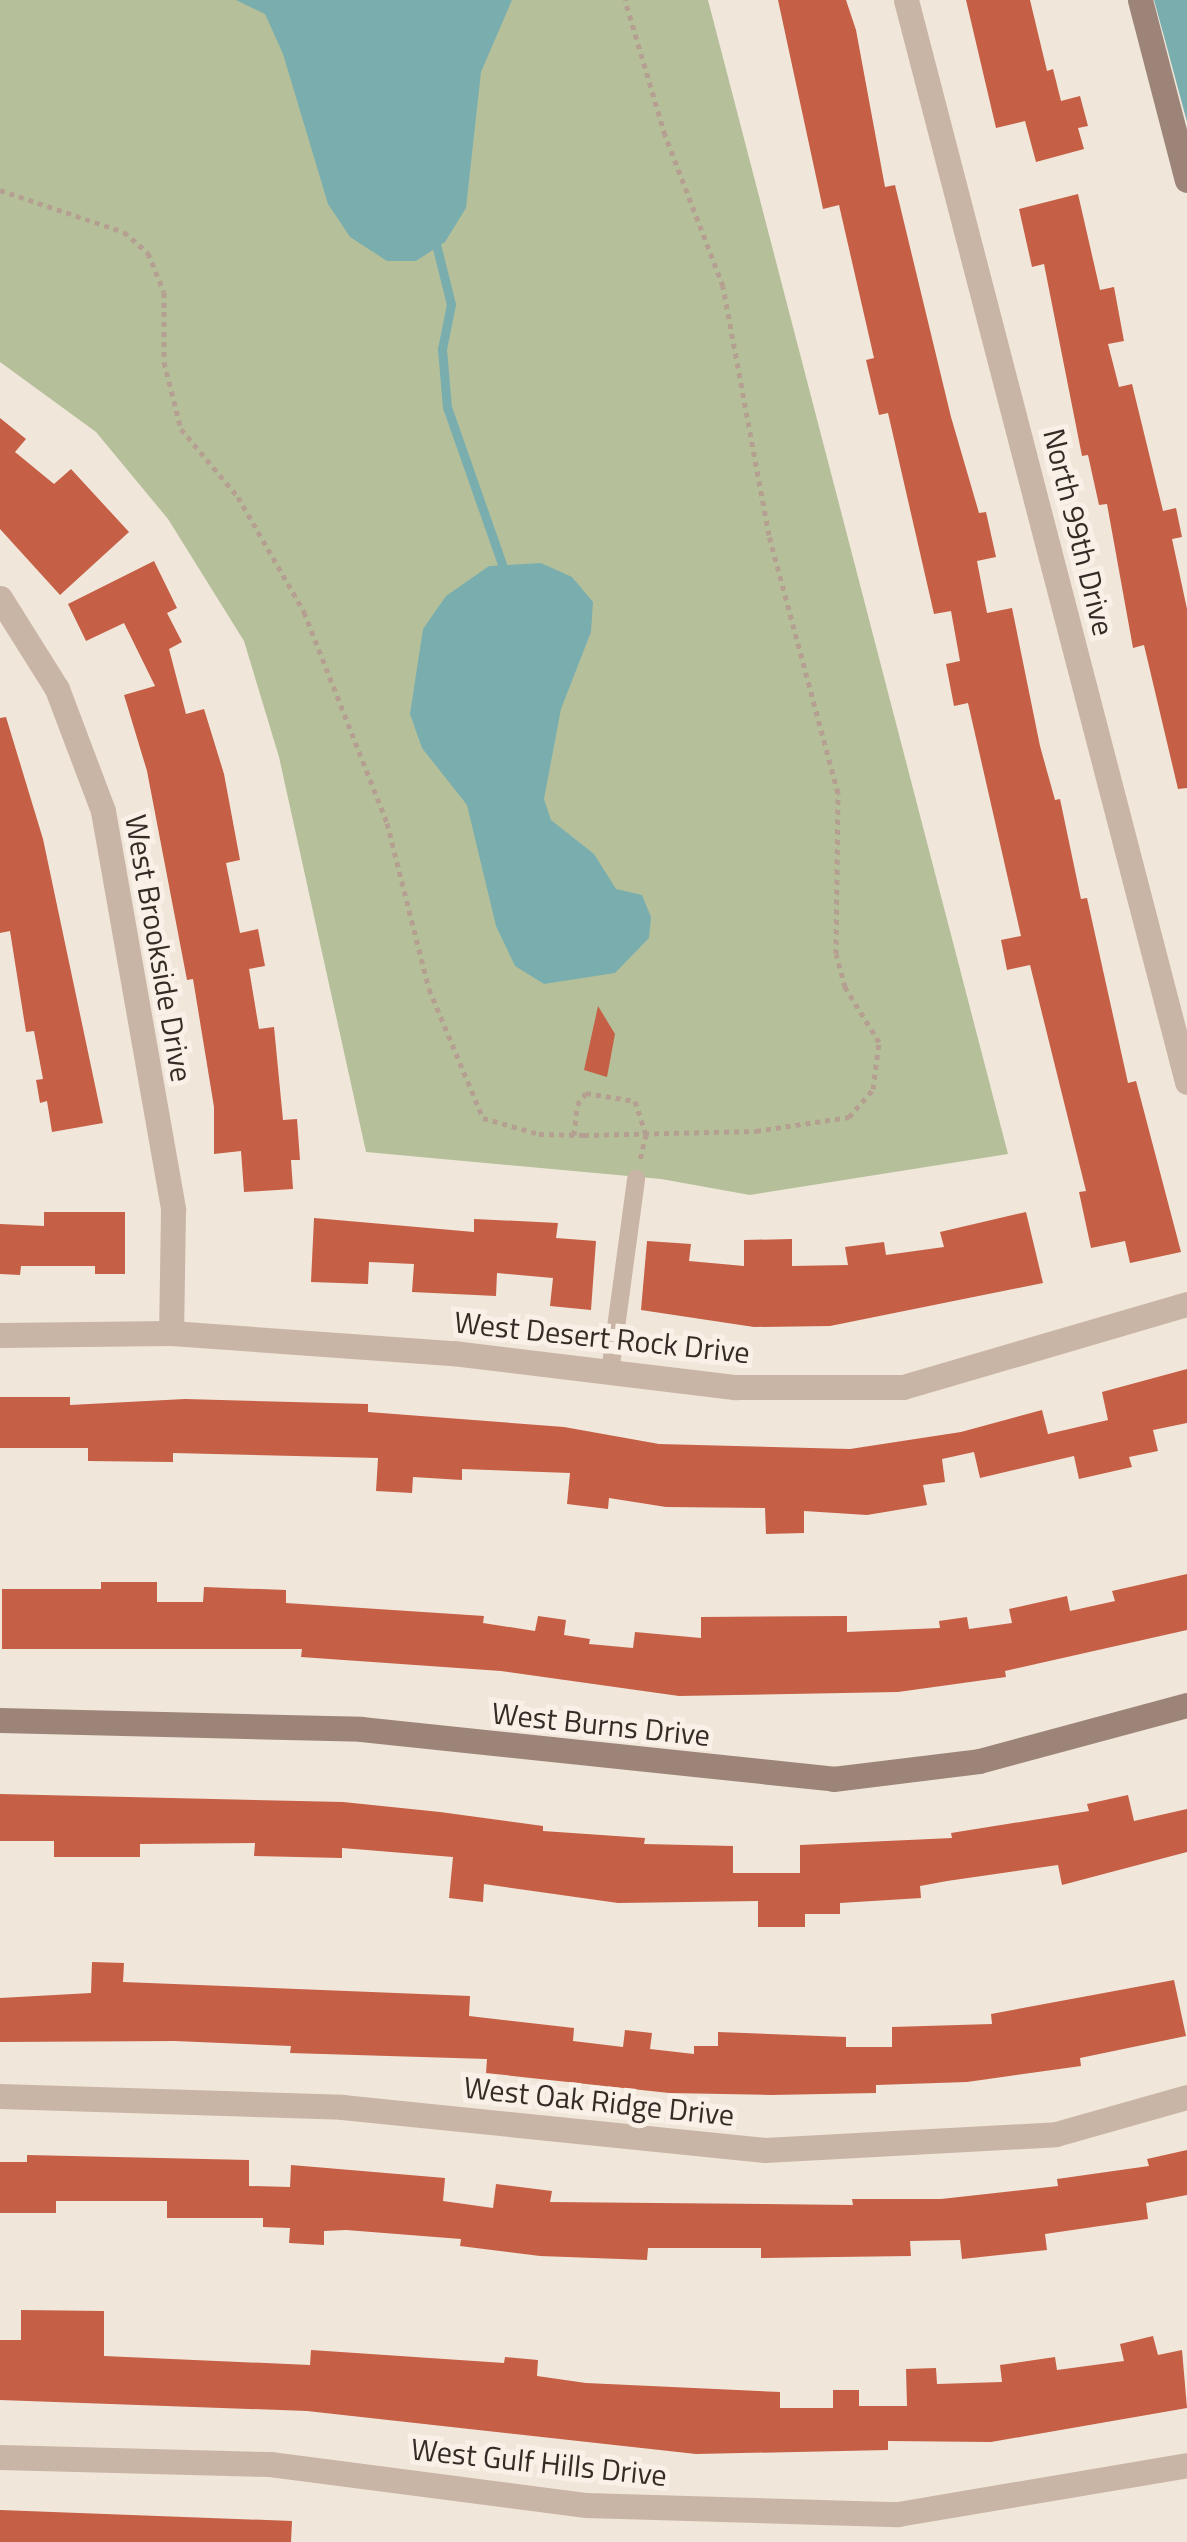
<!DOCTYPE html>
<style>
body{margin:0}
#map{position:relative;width:1187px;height:2542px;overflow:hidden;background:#f1e6da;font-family:"Titillium Web",sans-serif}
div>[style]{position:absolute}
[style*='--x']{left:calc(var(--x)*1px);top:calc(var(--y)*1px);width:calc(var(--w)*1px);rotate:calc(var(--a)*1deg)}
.green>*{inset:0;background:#b5c09b}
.water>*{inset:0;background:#7aaeae}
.stream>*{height:9px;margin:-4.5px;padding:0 4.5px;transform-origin:4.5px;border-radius:4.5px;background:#7aaeae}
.building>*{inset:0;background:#c55f45}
.path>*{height:5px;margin-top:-2.5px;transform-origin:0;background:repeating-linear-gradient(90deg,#b59f91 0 5px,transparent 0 10px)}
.lane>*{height:18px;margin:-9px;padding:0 9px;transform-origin:9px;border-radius:9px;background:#c9b5a6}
.street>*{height:25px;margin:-12.5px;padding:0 12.5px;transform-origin:12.5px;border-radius:12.5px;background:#c9b5a6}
.secondary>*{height:25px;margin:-12.5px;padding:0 12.5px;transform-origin:12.5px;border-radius:12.5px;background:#9d8478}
span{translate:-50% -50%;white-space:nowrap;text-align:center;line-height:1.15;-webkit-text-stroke:10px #f9f0e7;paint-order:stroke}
.street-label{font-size:30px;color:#352b27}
</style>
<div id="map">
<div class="green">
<div style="clip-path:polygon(0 0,708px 0,1008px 1154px,750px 1195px,661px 1179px,366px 1152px,279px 757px,244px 641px,168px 519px,96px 432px,0 362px)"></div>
</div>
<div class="water">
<div style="clip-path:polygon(236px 0,512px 0,481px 72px,466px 208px,445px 242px,416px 261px,387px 261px,350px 237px,328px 204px,283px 54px,265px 14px)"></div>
<div style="clip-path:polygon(1154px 0,1187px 0,1187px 122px,1165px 40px)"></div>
<div style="clip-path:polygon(541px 563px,572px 577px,593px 602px,591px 632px,561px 709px,544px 799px,551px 820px,594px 854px,616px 889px,642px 895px,651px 917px,649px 938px,615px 973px,544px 984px,515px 966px,496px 926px,467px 805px,422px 748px,410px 714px,423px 629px,446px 596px,489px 566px)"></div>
</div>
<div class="stream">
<div style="--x:435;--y:240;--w:66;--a:76"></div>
<div style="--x:451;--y:304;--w:46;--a:101.3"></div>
<div style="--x:442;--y:349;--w:58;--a:85.1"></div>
<div style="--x:447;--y:407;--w:166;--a:70.7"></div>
</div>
<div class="building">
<div style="clip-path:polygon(778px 0,846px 0,856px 30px,885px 187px,895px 185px,951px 417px,979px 513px,986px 512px,996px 557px,977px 561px,987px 613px,1012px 608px,1040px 746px,1055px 800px,1060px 799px,1081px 899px,1087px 898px,1128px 1083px,1136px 1081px,1181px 1252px,1130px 1263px,1125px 1241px,1091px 1248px,1079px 1192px,1086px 1191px,1030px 965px,1007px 970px,1001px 940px,1021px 936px,968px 703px,954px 706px,946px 664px,960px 661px,951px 611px,934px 614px,888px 413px,879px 415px,866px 360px,874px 358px,839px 205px,823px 209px)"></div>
<div style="clip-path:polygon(966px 0,1030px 0,1047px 71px,1053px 69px,1061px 101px,1080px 96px,1088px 126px,1078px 128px,1084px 149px,1036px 162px,1025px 121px,996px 128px)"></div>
<div style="clip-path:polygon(1078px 194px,1100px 290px,1114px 287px,1124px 341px,1108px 344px,1119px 387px,1132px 384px,1163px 511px,1176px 508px,1182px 537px,1172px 539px,1187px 609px,1187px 788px,1178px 789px,1144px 645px,1133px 648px,1107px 504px,1099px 505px,1088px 455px,1082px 456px,1044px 264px,1032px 267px,1019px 209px)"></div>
<div style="clip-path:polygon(0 418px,26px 439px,15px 452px,54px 484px,71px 469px,129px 532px,60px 595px,0 529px)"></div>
<div style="clip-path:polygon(154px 561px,177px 608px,167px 613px,182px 642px,169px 649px,186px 714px,204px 709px,224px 774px,240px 860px,226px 863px,240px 933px,258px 929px,265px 966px,249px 969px,259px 1029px,274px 1027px,283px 1120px,297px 1119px,300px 1160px,291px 1160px,293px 1189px,244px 1192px,241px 1151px,214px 1154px,214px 1107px,193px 979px,187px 980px,147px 771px,124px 695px,155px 686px,124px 623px,86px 641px,68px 604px)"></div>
<div style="clip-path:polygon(6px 717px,43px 839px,103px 1123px,52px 1132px,47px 1101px,40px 1103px,36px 1080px,43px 1079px,34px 1031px,26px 1032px,10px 931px,0 933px,0 718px)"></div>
<div style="clip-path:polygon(598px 1006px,615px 1034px,607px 1077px,584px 1070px)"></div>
<div style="clip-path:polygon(44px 1212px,125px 1212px,125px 1274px,95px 1274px,95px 1266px,21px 1266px,20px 1275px,0 1274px,0 1224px,44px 1226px)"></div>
<div style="clip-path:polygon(1026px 1212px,1043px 1283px,830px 1326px,754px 1327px,641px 1310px,647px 1241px,691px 1244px,689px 1261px,744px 1266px,744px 1240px,792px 1239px,792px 1266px,848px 1265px,845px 1247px,884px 1242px,886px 1255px,944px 1247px,940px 1232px)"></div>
<div style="clip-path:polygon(314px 1218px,474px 1232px,474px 1219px,558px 1223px,556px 1238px,596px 1241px,591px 1310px,550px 1306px,553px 1278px,497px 1273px,496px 1296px,412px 1292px,414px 1264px,369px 1262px,368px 1284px,311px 1282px)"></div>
<div style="clip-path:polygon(1187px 1369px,1187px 1423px,1153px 1430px,1158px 1451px,1129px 1457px,1132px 1467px,1079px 1479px,1074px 1456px,980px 1478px,974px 1452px,942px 1459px,945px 1482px,923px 1485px,927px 1505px,867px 1515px,804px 1511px,804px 1533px,766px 1534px,765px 1508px,666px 1507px,609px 1498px,608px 1509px,567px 1504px,570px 1473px,462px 1469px,462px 1480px,413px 1477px,412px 1493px,376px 1491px,378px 1458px,173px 1453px,173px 1462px,88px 1461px,88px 1448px,0 1448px,0 1397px,70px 1397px,70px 1405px,185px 1399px,368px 1404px,368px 1412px,564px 1427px,659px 1444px,850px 1449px,961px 1432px,1042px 1410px,1048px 1434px,1108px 1420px,1102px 1392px)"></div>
<div style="clip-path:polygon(1187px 1574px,1187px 1630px,1005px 1671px,1006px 1677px,898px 1692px,679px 1696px,501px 1671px,301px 1657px,302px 1649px,2px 1649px,2px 1589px,101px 1589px,101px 1582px,157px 1582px,157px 1602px,203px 1602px,204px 1587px,286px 1590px,286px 1603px,484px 1616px,483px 1623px,535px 1631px,538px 1616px,566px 1620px,564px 1635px,590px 1639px,589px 1644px,633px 1648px,635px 1632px,701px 1638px,701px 1617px,847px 1616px,847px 1632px,940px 1628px,939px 1621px,967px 1617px,969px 1629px,1012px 1623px,1009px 1609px,1067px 1596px,1070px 1611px,1115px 1601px,1112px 1591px)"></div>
<div style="clip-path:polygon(0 1794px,343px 1802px,440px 1812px,543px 1826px,543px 1831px,645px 1838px,644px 1844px,733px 1846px,733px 1873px,800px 1873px,800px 1845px,952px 1838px,951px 1833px,1089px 1811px,1087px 1804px,1128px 1795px,1134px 1821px,1187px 1809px,1187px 1852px,1062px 1885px,1058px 1865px,947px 1881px,920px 1886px,921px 1898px,840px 1903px,840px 1914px,805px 1914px,805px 1927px,758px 1927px,758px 1901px,618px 1903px,484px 1884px,483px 1902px,449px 1898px,453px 1857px,342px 1848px,342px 1858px,254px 1856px,255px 1843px,140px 1844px,140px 1857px,54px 1857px,54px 1841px,0 1841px)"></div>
<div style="clip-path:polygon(92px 1962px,124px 1963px,123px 1982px,470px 1996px,469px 2016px,574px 2028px,573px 2041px,623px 2047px,625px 2030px,652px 2033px,650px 2049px,694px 2054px,694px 2046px,718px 2046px,718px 2032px,846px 2037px,846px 2047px,892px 2047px,892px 2027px,992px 2024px,991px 2014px,1174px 1980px,1186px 2036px,1080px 2058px,1081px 2066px,967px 2082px,876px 2085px,876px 2093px,771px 2095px,669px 2093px,486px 2073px,487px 2059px,290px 2053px,291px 2046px,175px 2041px,0 2042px,0 1998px,91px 1993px)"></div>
<div style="clip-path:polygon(1187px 2150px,1187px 2195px,1146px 2203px,1148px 2219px,1045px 2234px,1047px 2250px,962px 2259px,960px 2240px,910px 2241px,911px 2256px,761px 2258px,761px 2248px,648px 2248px,647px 2260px,540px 2256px,460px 2246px,461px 2239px,346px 2230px,324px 2231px,324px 2245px,289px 2243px,290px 2228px,263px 2227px,263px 2218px,167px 2218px,167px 2201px,56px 2201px,56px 2213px,0 2213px,0 2162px,27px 2162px,27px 2155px,249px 2160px,249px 2186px,290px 2187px,291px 2165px,445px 2178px,443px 2201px,493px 2208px,496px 2184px,552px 2191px,550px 2202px,853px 2205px,852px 2199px,941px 2199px,1058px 2186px,1057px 2179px,1149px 2166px,1147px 2159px)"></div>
<div style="clip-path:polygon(21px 2310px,104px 2311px,104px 2356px,310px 2365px,311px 2350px,504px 2363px,505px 2357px,538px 2360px,537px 2376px,586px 2383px,780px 2392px,780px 2408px,833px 2408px,833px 2390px,859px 2390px,859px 2406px,907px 2406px,906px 2369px,936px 2368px,937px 2384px,1002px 2382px,1000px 2365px,1055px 2357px,1057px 2370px,1124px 2361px,1120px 2344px,1153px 2336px,1158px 2355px,1182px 2350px,1187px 2408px,991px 2442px,888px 2441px,888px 2450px,696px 2454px,307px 2411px,0 2400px,0 2340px,21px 2340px)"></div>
<div style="clip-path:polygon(0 2510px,292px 2521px,291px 2542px,0 2542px)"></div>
</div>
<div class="path">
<div style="--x:0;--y:190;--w:131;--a:18.7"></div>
<div style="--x:124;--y:232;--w:32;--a:41"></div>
<div style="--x:148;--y:253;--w:42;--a:67.7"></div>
<div style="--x:164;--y:292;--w:70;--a:90"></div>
<div style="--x:164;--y:362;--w:69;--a:75.8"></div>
<div style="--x:181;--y:429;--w:89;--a:50"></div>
<div style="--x:238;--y:497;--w:133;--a:60.1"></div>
<div style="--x:304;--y:612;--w:227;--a:68.5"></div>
<div style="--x:387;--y:823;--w:171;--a:75.8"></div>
<div style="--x:429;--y:989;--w:140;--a:67.3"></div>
<div style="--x:483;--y:1118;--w:58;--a:15.9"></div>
<div style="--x:539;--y:1134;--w:45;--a:1.3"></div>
<div style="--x:584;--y:1135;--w:172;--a:-1.3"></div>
<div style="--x:756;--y:1131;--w:94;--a:-8.6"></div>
<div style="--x:849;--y:1117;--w:37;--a:-49"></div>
<div style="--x:873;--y:1089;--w:47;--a:-82.7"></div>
<div style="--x:879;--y:1042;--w:65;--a:-121.7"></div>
<div style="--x:845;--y:987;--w:34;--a:-105"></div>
<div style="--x:836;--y:954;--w:161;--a:-89.3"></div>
<div style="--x:838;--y:793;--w:267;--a:-105"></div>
<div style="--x:769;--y:535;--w:253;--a:-100.5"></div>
<div style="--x:723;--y:286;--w:162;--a:-111"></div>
<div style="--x:665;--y:135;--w:141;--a:-106.5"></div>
<div style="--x:574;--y:1135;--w:30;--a:-84"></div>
<div style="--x:577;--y:1105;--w:15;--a:-53"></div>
<div style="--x:586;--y:1093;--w:50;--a:9.3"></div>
<div style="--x:635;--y:1101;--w:35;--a:72"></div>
<div style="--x:646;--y:1134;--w:28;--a:103"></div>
</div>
<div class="lane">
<div style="--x:610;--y:1372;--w:195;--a:-82.3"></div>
</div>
<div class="street">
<div style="--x:906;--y:0;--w:1118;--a:75.44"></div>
<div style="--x:0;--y:598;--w:107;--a:57.9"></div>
<div style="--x:57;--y:689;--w:130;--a:69.3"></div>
<div style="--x:103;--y:811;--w:405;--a:80"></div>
<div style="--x:173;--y:1210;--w:123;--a:90.9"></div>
<div style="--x:0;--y:1335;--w:171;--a:-0.7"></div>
<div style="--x:171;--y:1333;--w:283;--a:4.1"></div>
<div style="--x:453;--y:1353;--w:285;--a:6.9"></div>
<div style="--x:736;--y:1387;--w:167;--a:0"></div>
<div style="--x:903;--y:1387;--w:296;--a:-16.3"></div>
<div style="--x:0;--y:2096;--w:342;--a:1.8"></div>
<div style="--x:342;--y:2107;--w:425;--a:5.8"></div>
<div style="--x:765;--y:2150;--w:291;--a:-3.1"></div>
<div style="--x:1056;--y:2134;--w:136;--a:-15.8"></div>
<div style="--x:0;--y:2457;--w:270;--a:1.5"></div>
<div style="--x:270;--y:2464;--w:319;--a:7.4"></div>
<div style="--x:586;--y:2505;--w:312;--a:1.7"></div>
<div style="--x:898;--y:2514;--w:293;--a:-9.6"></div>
</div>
<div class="secondary">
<div style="--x:1140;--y:0;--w:186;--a:75.4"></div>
<div style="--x:0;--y:1720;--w:361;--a:1.4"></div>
<div style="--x:361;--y:1729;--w:475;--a:6"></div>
<div style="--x:833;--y:1779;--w:147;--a:-7"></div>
<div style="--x:979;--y:1761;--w:215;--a:-15.1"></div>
</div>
<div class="street-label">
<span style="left:1079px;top:532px;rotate:76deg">North 99th Drive</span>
<span style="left:159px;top:948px;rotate:80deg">West Brookside Drive</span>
<span style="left:602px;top:1337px;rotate:6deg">West Desert Rock Drive</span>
<span style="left:601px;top:1724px;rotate:6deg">West Burns Drive</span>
<span style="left:599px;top:2101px;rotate:6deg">West Oak Ridge Drive</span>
<span style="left:539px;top:2462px;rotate:6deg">West Gulf Hills Drive</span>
</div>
</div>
